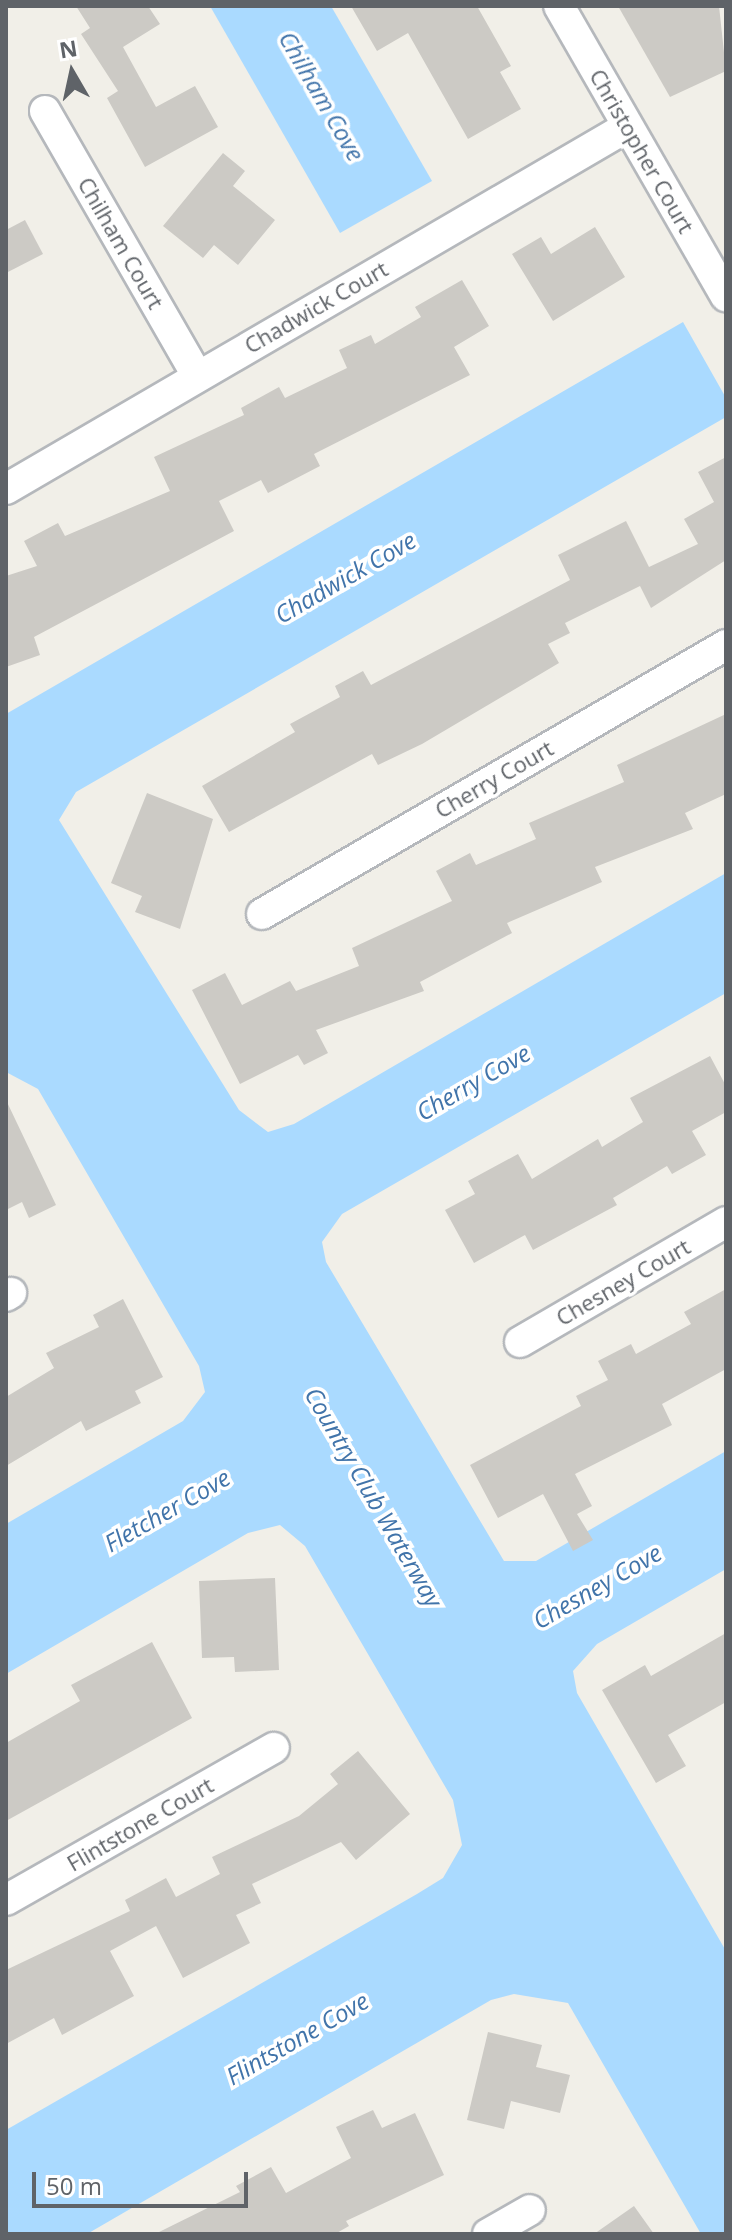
<!DOCTYPE html>
<style>
body{margin:0}
#map{position:relative;width:732px;height:2240px;overflow:hidden;background:#f1efe8;font-family:"Open Sans",sans-serif}
div>[style]{position:absolute}
[style*='--x']{left:calc(var(--x)*1px);top:calc(var(--y)*1px);width:calc(var(--w)*1px);rotate:calc(var(--a)*1deg)}
.water>*{inset:0;background:#aadaff}
.building>*{inset:0;background:#cccac5}
.roads{filter:drop-shadow(2px 0 #b5b8bc) drop-shadow(-2px 0 #b5b8bc) drop-shadow(0 2px #b5b8bc) drop-shadow(0 -2px #b5b8bc)}
.minor>*{height:30px;margin:-15px;padding:0 15px;transform-origin:15px;border-radius:15px;background:#fff}
span{translate:-50% -50%;white-space:nowrap;text-align:center;line-height:1.15;-webkit-text-stroke:7px #fff;paint-order:stroke}
.street-label{font-size:22px;color:#5f6368}
.water-label{font-size:24px;color:#4174aa;font-style:italic}
.frame{position:absolute;inset:0;border:8px solid #5f6368;pointer-events:none}
.north{position:absolute;left:32px;top:32px;width:80px;height:80px;-webkit-text-stroke:6px #fff;paint-order:stroke;rotate:351deg;font-size:22px;font-weight:700;line-height:32px;text-align:center;color:#5f6368}
.north::after{content:'';display:block;margin:auto;width:28px;height:36px;background:#5f6368;clip-path:polygon(50% 0,100% 100%,50% 72%,0 100%)}
.scale{position:absolute;left:32px;top:2172px;width:216px;height:36px;box-sizing:border-box;border:4px solid #5f6368;border-top:0;padding-left:10px;font-size:24px;line-height:28px;white-space:nowrap;color:#5f6368;-webkit-text-stroke:6px #fff;paint-order:stroke}
</style>
<div id="map">
<div class="water">
<div style="clip-path:polygon(210px 6px,331px 6px,432px 181px,340px 233px)"></div>
<div style="clip-path:polygon(683px 322px,726px 398px,726px 417px,76px 792px,59px 820px,239px 1110px,268px 1132px,294px 1124px,726px 873px,726px 993px,342px 1214px,322px 1242px,326px 1262px,504px 1561px,536px 1561px,726px 1451px,726px 1569px,597px 1644px,573px 1671px,577px 1693px,726px 1951px,726px 2234px,701px 2234px,568px 2003px,514px 1994px,491px 2000px,87px 2234px,6px 2234px,6px 2130px,417px 1894px,443px 1878px,462px 1845px,453px 1800px,305px 1546px,280px 1525px,248px 1533px,6px 1674px,6px 1524px,183px 1421px,205px 1392px,199px 1366px,38px 1089px,6px 1072px,6px 714px)"></div>
</div>
<div class="building">
<div style="clip-path:polygon(76px 6px,148px 6px,160px 24px,123px 47px,156px 107px,195px 86px,218px 127px,145px 167px,107px 98px,118px 91px,81px 34px,90px 28px)"></div>
<div style="clip-path:polygon(351px 6px,477px 6px,511px 66px,500px 72px,521px 109px,468px 139px,408px 33px,377px 51px)"></div>
<div style="clip-path:polygon(618px 6px,719px 6px,726px 71px,670px 97px)"></div>
<div style="clip-path:polygon(223px 153px,245px 171px,233px 186px,275px 220px,238px 265px,214px 245px,203px 258px,163px 226px)"></div>
<div style="clip-path:polygon(25px 220px,43px 254px,6px 273px,6px 230px)"></div>
<div style="clip-path:polygon(595px 227px,625px 277px,553px 321px,512px 254px,541px 237px,551px 254px)"></div>
<div style="clip-path:polygon(462px 280px,489px 326px,454px 347px,470px 375px,314px 454px,320px 466px,268px 493px,261px 480px,219px 501px,234px 531px,34px 637px,40px 655px,6px 667px,6px 576px,37px 566px,24px 541px,58px 523px,65px 536px,170px 491px,154px 457px,244px 415px,241px 408px,279px 387px,285px 398px,347px 368px,339px 350px,371px 335px,375px 344px,421px 317px,415px 307px)"></div>
<div style="clip-path:polygon(726px 457px,726px 560px,651px 608px,640px 586px,565px 623px,570px 633px,548px 644px,559px 663px,422px 744px,378px 765px,372px 754px,229px 832px,202px 786px,295px 732px,290px 724px,340px 697px,335px 686px,363px 671px,371px 685px,570px 580px,558px 555px,626px 521px,649px 567px,698px 544px,684px 519px,714px 502px,698px 472px)"></div>
<div style="clip-path:polygon(726px 714px,726px 794px,685px 813px,693px 829px,595px 867px,602px 882px,507px 923px,512px 933px,420px 982px,424px 991px,316px 1030px,328px 1053px,304px 1065px,298px 1055px,240px 1084px,192px 990px,225px 973px,242px 1005px,290px 981px,296px 991px,359px 966px,352px 948px,452px 901px,436px 871px,470px 853px,476px 865px,536px 839px,529px 823px,624px 782px,617px 765px)"></div>
<div style="clip-path:polygon(147px 793px,213px 819px,180px 929px,135px 912px,142px 896px,111px 883px)"></div>
<div style="clip-path:polygon(710px 1056px,726px 1086px,726px 1112px,692px 1131px,706px 1155px,672px 1174px,667px 1166px,613px 1198px,617px 1205px,533px 1250px,525px 1235px,474px 1263px,445px 1210px,475px 1194px,468px 1181px,518px 1154px,532px 1179px,598px 1139px,602px 1147px,643px 1122px,630px 1098px)"></div>
<div style="clip-path:polygon(6px 1100px,56px 1205px,29px 1218px,22px 1202px,6px 1210px)"></div>
<div style="clip-path:polygon(726px 1289px,726px 1369px,662px 1404px,672px 1425px,575px 1474px,592px 1506px,577px 1514px,593px 1540px,573px 1551px,543px 1494px,498px 1518px,470px 1465px,581px 1406px,576px 1396px,608px 1380px,598px 1361px,631px 1344px,636px 1354px,691px 1324px,684px 1312px)"></div>
<div style="clip-path:polygon(123px 1299px,163px 1377px,135px 1391px,141px 1403px,86px 1431px,81px 1421px,6px 1466px,6px 1397px,54px 1368px,46px 1353px,99px 1327px,93px 1315px)"></div>
<div style="clip-path:polygon(275px 1578px,279px 1670px,235px 1672px,234px 1657px,202px 1658px,199px 1581px)"></div>
<div style="clip-path:polygon(726px 1633px,726px 1702px,668px 1735px,686px 1766px,656px 1783px,602px 1690px,645px 1665px,651px 1676px)"></div>
<div style="clip-path:polygon(152px 1642px,192px 1718px,6px 1821px,6px 1743px,80px 1701px,71px 1685px)"></div>
<div style="clip-path:polygon(358px 1751px,410px 1814px,356px 1860px,341px 1842px,252px 1884px,261px 1903px,236px 1915px,250px 1943px,183px 1978px,156px 1926px,110px 1951px,134px 1996px,62px 2035px,54px 2018px,6px 2044px,6px 1970px,130px 1911px,125px 1900px,166px 1878px,176px 1897px,220px 1874px,212px 1857px,299px 1816px,338px 1784px,330px 1774px)"></div>
<div style="clip-path:polygon(488px 2032px,542px 2045px,536px 2067px,570px 2075px,560px 2113px,511px 2101px,504px 2129px,467px 2120px)"></div>
<div style="clip-path:polygon(373px 2110px,382px 2128px,415px 2113px,444px 2175px,346px 2221px,349px 2226px,335px 2234px,155px 2234px,240px 2192px,236px 2186px,271px 2167px,286px 2193px,351px 2158px,336px 2127px)"></div>
<div style="clip-path:polygon(634px 2206px,654px 2234px,594px 2234px)"></div>
</div>
<div class="roads">
<div class="minor">
<div style="--x:559;--y:6;--w:335;--a:60.1"></div>
<div style="--x:45;--y:111;--w:305;--a:60.1"></div>
<div style="--x:6;--y:489;--w:719;--a:-30.24"></div>
<div style="--x:262;--y:914;--w:536;--a:-30.1"></div>
<div style="--x:6;--y:1296;--w:6;--a:-31"></div>
<div style="--x:520;--y:1342;--w:238;--a:-30.2"></div>
<div style="--x:6;--y:1900;--w:308;--a:-29.6"></div>
<div style="--x:488;--y:2234;--w:48;--a:-29.7"></div>
</div>
</div>
<div class="street-label">
<span style="left:642px;top:151px;rotate:60deg">Christopher Court</span>
<span style="left:121px;top:243px;rotate:60deg">Chilham Court</span>
<span style="left:316px;top:307px;rotate:-30deg">Chadwick Court</span>
<span style="left:494px;top:779px;rotate:-30deg">Cherry Court</span>
<span style="left:623px;top:1282px;rotate:-30deg">Chesney Court</span>
<span style="left:140px;top:1824px;rotate:-30deg">Flintstone Court</span>
</div>
<div class="water-label">
<span style="left:322px;top:96px;rotate:60deg">Chilham Cove</span>
<span style="left:345px;top:577px;rotate:-30deg">Chadwick Cove</span>
<span style="left:473px;top:1082px;rotate:-30deg">Cherry Cove</span>
<span style="left:374px;top:1497px;rotate:60deg">Country Club Waterway</span>
<span style="left:167px;top:1510px;rotate:-30deg">Fletcher Cove</span>
<span style="left:597px;top:1586px;rotate:-30deg">Chesney Cove</span>
<span style="left:297px;top:2038px;rotate:-30deg">Flintstone Cove</span>
</div>
<div class="frame"></div>
<div class="north">N</div>
<div class="scale">50 m</div>
</div>
